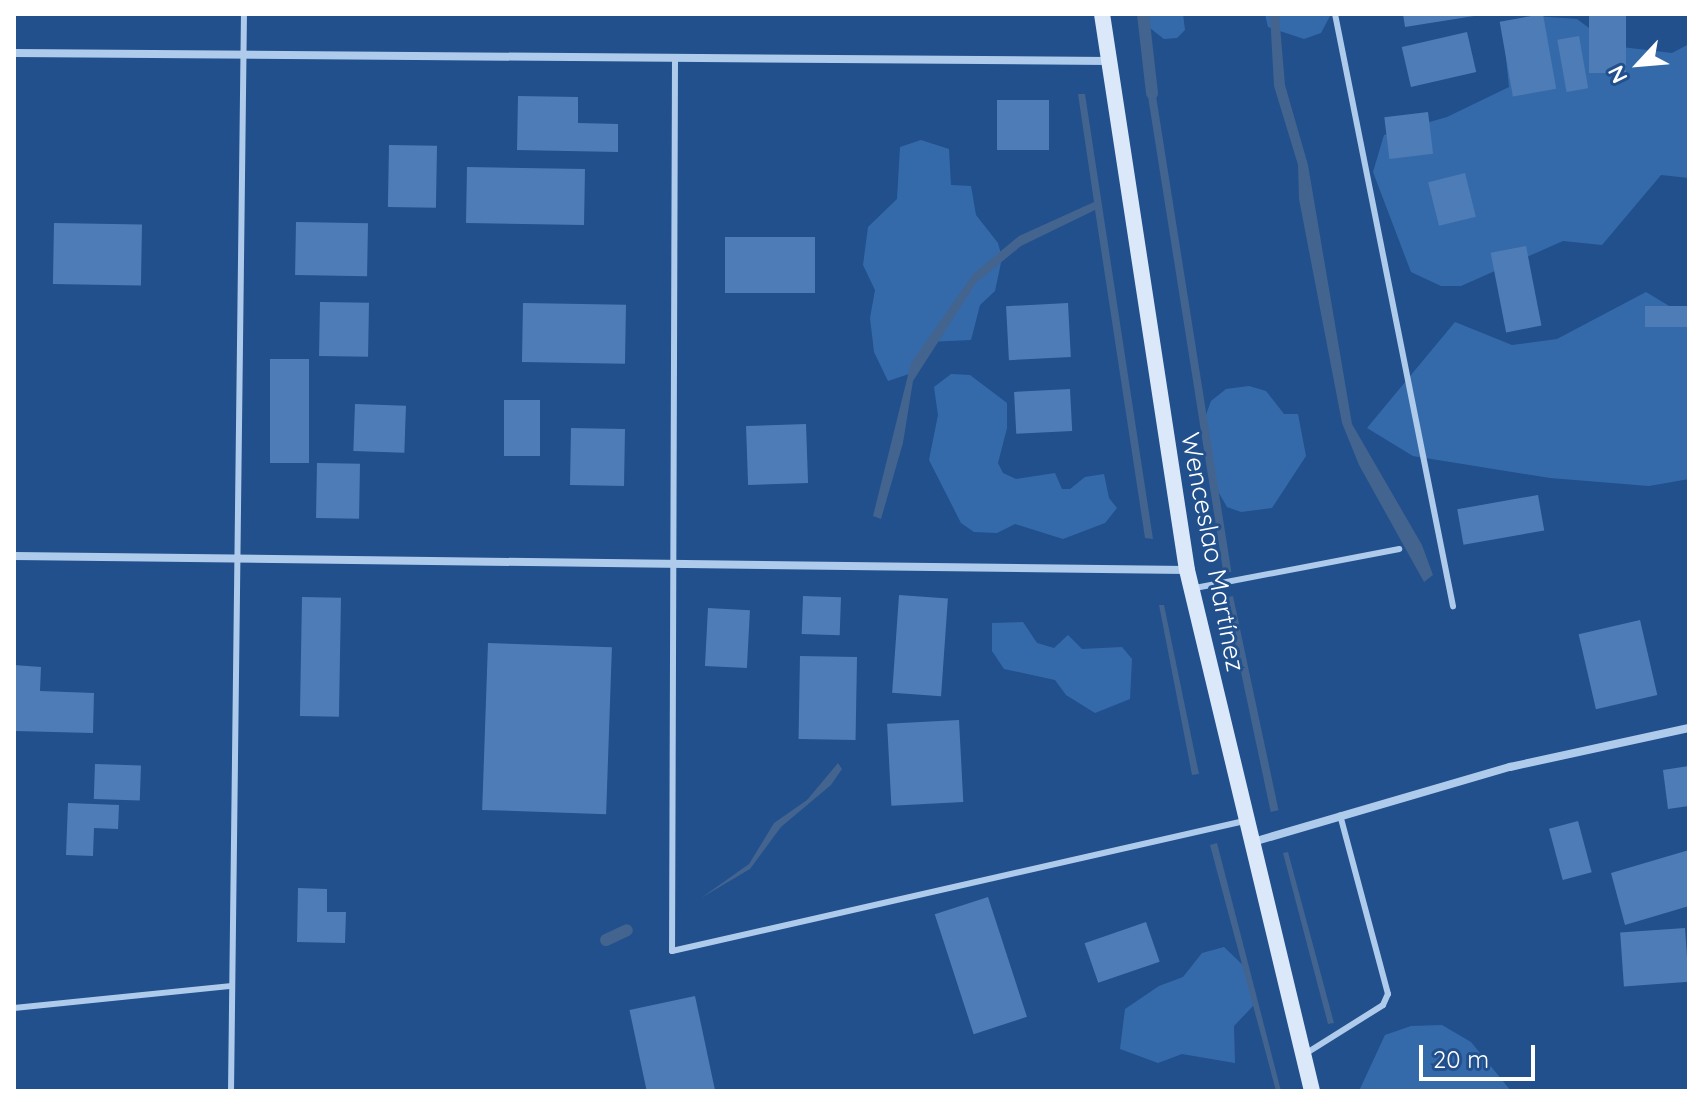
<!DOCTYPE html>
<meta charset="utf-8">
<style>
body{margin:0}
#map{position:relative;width:1703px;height:1105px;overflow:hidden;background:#21508d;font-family:Quicksand,sans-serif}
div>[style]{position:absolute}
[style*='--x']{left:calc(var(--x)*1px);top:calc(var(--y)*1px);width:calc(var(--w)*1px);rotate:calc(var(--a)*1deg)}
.green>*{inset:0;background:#356aaa}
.water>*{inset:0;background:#42648f;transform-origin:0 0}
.stream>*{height:12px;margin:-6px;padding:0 6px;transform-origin:6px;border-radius:6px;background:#42648f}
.building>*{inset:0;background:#4e7cb6;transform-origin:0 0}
.lane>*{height:6px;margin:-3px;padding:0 3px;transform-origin:3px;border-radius:3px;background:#afcbec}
.street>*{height:8px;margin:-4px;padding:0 4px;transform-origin:4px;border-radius:4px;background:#afcbec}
.secondary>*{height:16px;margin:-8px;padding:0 8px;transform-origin:8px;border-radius:8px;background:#dbe8f9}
span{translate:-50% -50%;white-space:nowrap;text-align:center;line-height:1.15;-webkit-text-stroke:6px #21508d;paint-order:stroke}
.street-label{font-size:26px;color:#fff}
.frame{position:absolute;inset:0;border:16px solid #fff;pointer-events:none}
.north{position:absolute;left:1599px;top:24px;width:80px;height:80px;-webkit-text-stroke:6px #21508d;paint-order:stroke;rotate:244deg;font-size:22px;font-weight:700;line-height:32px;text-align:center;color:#fff}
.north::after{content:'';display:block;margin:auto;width:28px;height:36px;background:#fff;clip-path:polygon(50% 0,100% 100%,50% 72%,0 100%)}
.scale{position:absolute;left:1419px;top:1045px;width:116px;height:36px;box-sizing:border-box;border:4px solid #fff;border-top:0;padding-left:10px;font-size:24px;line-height:28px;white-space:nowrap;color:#fff;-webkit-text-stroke:6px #21508d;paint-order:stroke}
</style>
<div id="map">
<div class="green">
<div style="clip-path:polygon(1143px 14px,1183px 14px,1185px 30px,1177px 38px,1164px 39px,1146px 25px)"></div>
<div style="clip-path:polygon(1265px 14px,1331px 14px,1321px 33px,1304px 39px,1268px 27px)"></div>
<div style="clip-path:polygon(1535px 16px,1577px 19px,1613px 46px,1672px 53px,1689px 44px,1689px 178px,1661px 175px,1602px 245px,1563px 241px,1461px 286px,1441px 286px,1411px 272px,1373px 172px,1384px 135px,1447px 117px,1509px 87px,1504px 39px)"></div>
<div style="clip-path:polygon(921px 140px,949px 149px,951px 185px,971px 186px,976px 215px,998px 243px,1002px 258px,995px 291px,980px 305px,971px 340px,927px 342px,918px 371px,888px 381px,874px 352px,870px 318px,875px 290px,863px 265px,868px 227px,897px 199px,900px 147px)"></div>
<div style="clip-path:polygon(1646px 292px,1689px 318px,1689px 479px,1649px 486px,1550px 478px,1413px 456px,1367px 428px,1455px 322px,1512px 345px,1557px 339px)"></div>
<div style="clip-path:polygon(951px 374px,970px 375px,1007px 403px,1007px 428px,998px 463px,1003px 473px,1016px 479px,1055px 473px,1062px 489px,1070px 489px,1085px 477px,1104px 474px,1109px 498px,1117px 508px,1105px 523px,1063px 539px,1015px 524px,997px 533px,974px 532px,961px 523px,929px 460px,938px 415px,934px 387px)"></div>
<div style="clip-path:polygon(1249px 386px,1266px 391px,1284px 414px,1298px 414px,1306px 456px,1272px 508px,1241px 512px,1227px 507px,1215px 486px,1203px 423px,1211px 401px,1226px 389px)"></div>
<div style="clip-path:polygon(1023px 622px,1037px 643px,1054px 648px,1068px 635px,1082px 649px,1122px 647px,1132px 659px,1130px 699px,1095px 713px,1066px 695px,1055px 680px,1004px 669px,992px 651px,992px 623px)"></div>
<div style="clip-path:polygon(1224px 947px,1250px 972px,1253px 1006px,1234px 1026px,1235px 1063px,1182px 1054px,1158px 1063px,1120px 1049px,1125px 1009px,1159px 986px,1183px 977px,1202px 953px)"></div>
<div style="clip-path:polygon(1442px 1025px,1471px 1042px,1511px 1091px,1359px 1091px,1385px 1035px,1411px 1026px)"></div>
</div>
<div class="water">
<div style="clip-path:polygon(1270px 14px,1279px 14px,1285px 85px,1308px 165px,1352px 424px,1422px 545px,1433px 575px,1424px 582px,1359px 465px,1342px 423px,1299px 199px,1298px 165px,1274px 86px)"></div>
<div style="left:1153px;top:77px;width:501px;height:8px;rotate:81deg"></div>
<div style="clip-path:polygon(1078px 94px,1085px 94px,1153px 539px,1145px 538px,1095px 210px,1021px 246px,976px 283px,913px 381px,903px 443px,881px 519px,873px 516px,911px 363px,973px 274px,1019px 236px,1094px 202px)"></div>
<div style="left:1233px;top:596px;width:219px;height:8px;rotate:78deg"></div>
<div style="clip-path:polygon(1159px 605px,1164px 605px,1199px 774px,1192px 775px)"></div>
<div style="clip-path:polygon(838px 763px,842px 769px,831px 785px,781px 827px,750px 869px,701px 898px,749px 864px,774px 823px,807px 800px)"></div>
<div style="clip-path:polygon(1217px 843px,1281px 1091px,1276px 1091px,1210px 845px)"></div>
<div style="clip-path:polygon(1288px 852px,1334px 1023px,1328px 1024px,1283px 853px)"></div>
</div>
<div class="stream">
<div style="--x:1143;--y:14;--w:80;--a:83.5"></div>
<div style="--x:606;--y:940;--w:23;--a:-25"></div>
</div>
<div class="building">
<div style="clip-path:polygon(1403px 14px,1474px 14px,1474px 16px,1405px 27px)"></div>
<div style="left:1543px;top:14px;width:76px;height:44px;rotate:80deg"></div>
<div style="left:1589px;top:14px;width:37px;height:59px"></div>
<div style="left:1467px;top:32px;width:41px;height:67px;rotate:77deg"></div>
<div style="left:1579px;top:36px;width:53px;height:22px;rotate:80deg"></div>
<div style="clip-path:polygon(518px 96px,578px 97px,578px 123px,618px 124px,618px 152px,517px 150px)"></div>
<div style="left:997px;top:100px;width:52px;height:50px"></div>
<div style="left:1428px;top:112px;width:42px;height:44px;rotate:83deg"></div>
<div style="left:389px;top:145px;width:48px;height:62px;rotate:1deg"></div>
<div style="left:467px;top:167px;width:118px;height:56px;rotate:1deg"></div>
<div style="left:1465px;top:173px;width:45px;height:38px;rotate:76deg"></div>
<div style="left:296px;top:222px;width:72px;height:53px;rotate:1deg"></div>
<div style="left:54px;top:223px;width:88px;height:61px;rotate:1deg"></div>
<div style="left:815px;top:237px;width:56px;height:90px;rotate:90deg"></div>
<div style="left:1526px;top:246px;width:81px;height:36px;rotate:79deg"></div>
<div style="left:320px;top:302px;width:49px;height:54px;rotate:1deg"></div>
<div style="left:523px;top:303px;width:103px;height:59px;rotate:1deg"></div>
<div style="left:1068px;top:303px;width:54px;height:62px;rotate:87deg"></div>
<div style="left:1689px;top:306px;width:21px;height:44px;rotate:90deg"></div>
<div style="left:270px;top:359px;width:39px;height:104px"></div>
<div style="left:1070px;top:389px;width:42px;height:56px;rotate:87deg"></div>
<div style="left:504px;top:400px;width:36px;height:56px"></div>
<div style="left:355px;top:404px;width:51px;height:47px;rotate:2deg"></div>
<div style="left:806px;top:424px;width:59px;height:60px;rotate:88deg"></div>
<div style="left:571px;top:428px;width:54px;height:57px;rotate:1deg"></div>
<div style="left:317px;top:463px;width:43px;height:55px;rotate:1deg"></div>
<div style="left:1538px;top:495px;width:36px;height:82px;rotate:80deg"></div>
<div style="left:899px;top:595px;width:49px;height:98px;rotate:4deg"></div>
<div style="left:803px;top:596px;width:38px;height:38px;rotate:2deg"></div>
<div style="left:302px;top:597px;width:39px;height:119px;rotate:1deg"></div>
<div style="left:708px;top:608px;width:42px;height:58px;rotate:3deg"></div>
<div style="left:1640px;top:620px;width:77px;height:63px;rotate:77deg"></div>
<div style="left:488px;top:643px;width:124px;height:167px;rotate:2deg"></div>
<div style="left:800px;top:656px;width:57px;height:83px;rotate:1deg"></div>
<div style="clip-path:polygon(14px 665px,41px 667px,40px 691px,94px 693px,93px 733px,14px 731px)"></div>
<div style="left:959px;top:720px;width:82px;height:72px;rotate:87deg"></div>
<div style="left:95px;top:764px;width:46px;height:35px;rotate:2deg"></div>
<div style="clip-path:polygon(1689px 766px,1689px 806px,1668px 809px,1663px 770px)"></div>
<div style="clip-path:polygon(68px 803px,119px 805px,118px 829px,94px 828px,93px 856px,66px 855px)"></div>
<div style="left:1578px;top:821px;width:53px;height:30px;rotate:75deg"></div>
<div style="clip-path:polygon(1689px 850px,1689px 906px,1625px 925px,1611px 873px)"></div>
<div style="clip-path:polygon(298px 888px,327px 889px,327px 912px,346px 912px,345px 943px,297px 942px)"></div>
<div style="left:988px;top:897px;width:126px;height:56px;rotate:72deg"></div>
<div style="left:1146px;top:922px;width:42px;height:65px;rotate:71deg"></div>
<div style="left:1685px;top:928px;width:54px;height:65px;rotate:86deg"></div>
<div style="left:695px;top:996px;width:95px;height:67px;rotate:78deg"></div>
</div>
<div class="lane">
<div style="--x:1335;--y:14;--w:604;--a:78.73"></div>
<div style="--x:675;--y:58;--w:893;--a:90.19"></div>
<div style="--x:672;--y:951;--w:587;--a:-12.8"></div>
<div style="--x:1195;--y:588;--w:208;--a:-10.8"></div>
<div style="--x:14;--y:1008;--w:219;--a:-5.8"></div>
<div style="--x:1305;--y:1054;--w:92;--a:-32.1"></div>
<div style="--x:1383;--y:1005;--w:12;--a:-66"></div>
<div style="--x:1388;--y:994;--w:185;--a:-105"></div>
<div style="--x:231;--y:1091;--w:1077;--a:-89.31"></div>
</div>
<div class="street">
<div style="--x:14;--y:53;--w:1095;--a:0.42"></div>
<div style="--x:14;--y:556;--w:1173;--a:0.68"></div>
<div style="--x:1253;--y:842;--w:268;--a:-16.3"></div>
<div style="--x:1510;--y:767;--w:183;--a:-12.3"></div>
</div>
<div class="secondary">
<div style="--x:1102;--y:14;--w:562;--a:81.31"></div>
<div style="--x:1187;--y:570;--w:536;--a:76.51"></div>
</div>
<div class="street-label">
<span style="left:1213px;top:552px;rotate:79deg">Wenceslao Martínez</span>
</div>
<div class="frame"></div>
<div class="north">N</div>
<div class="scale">20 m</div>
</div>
